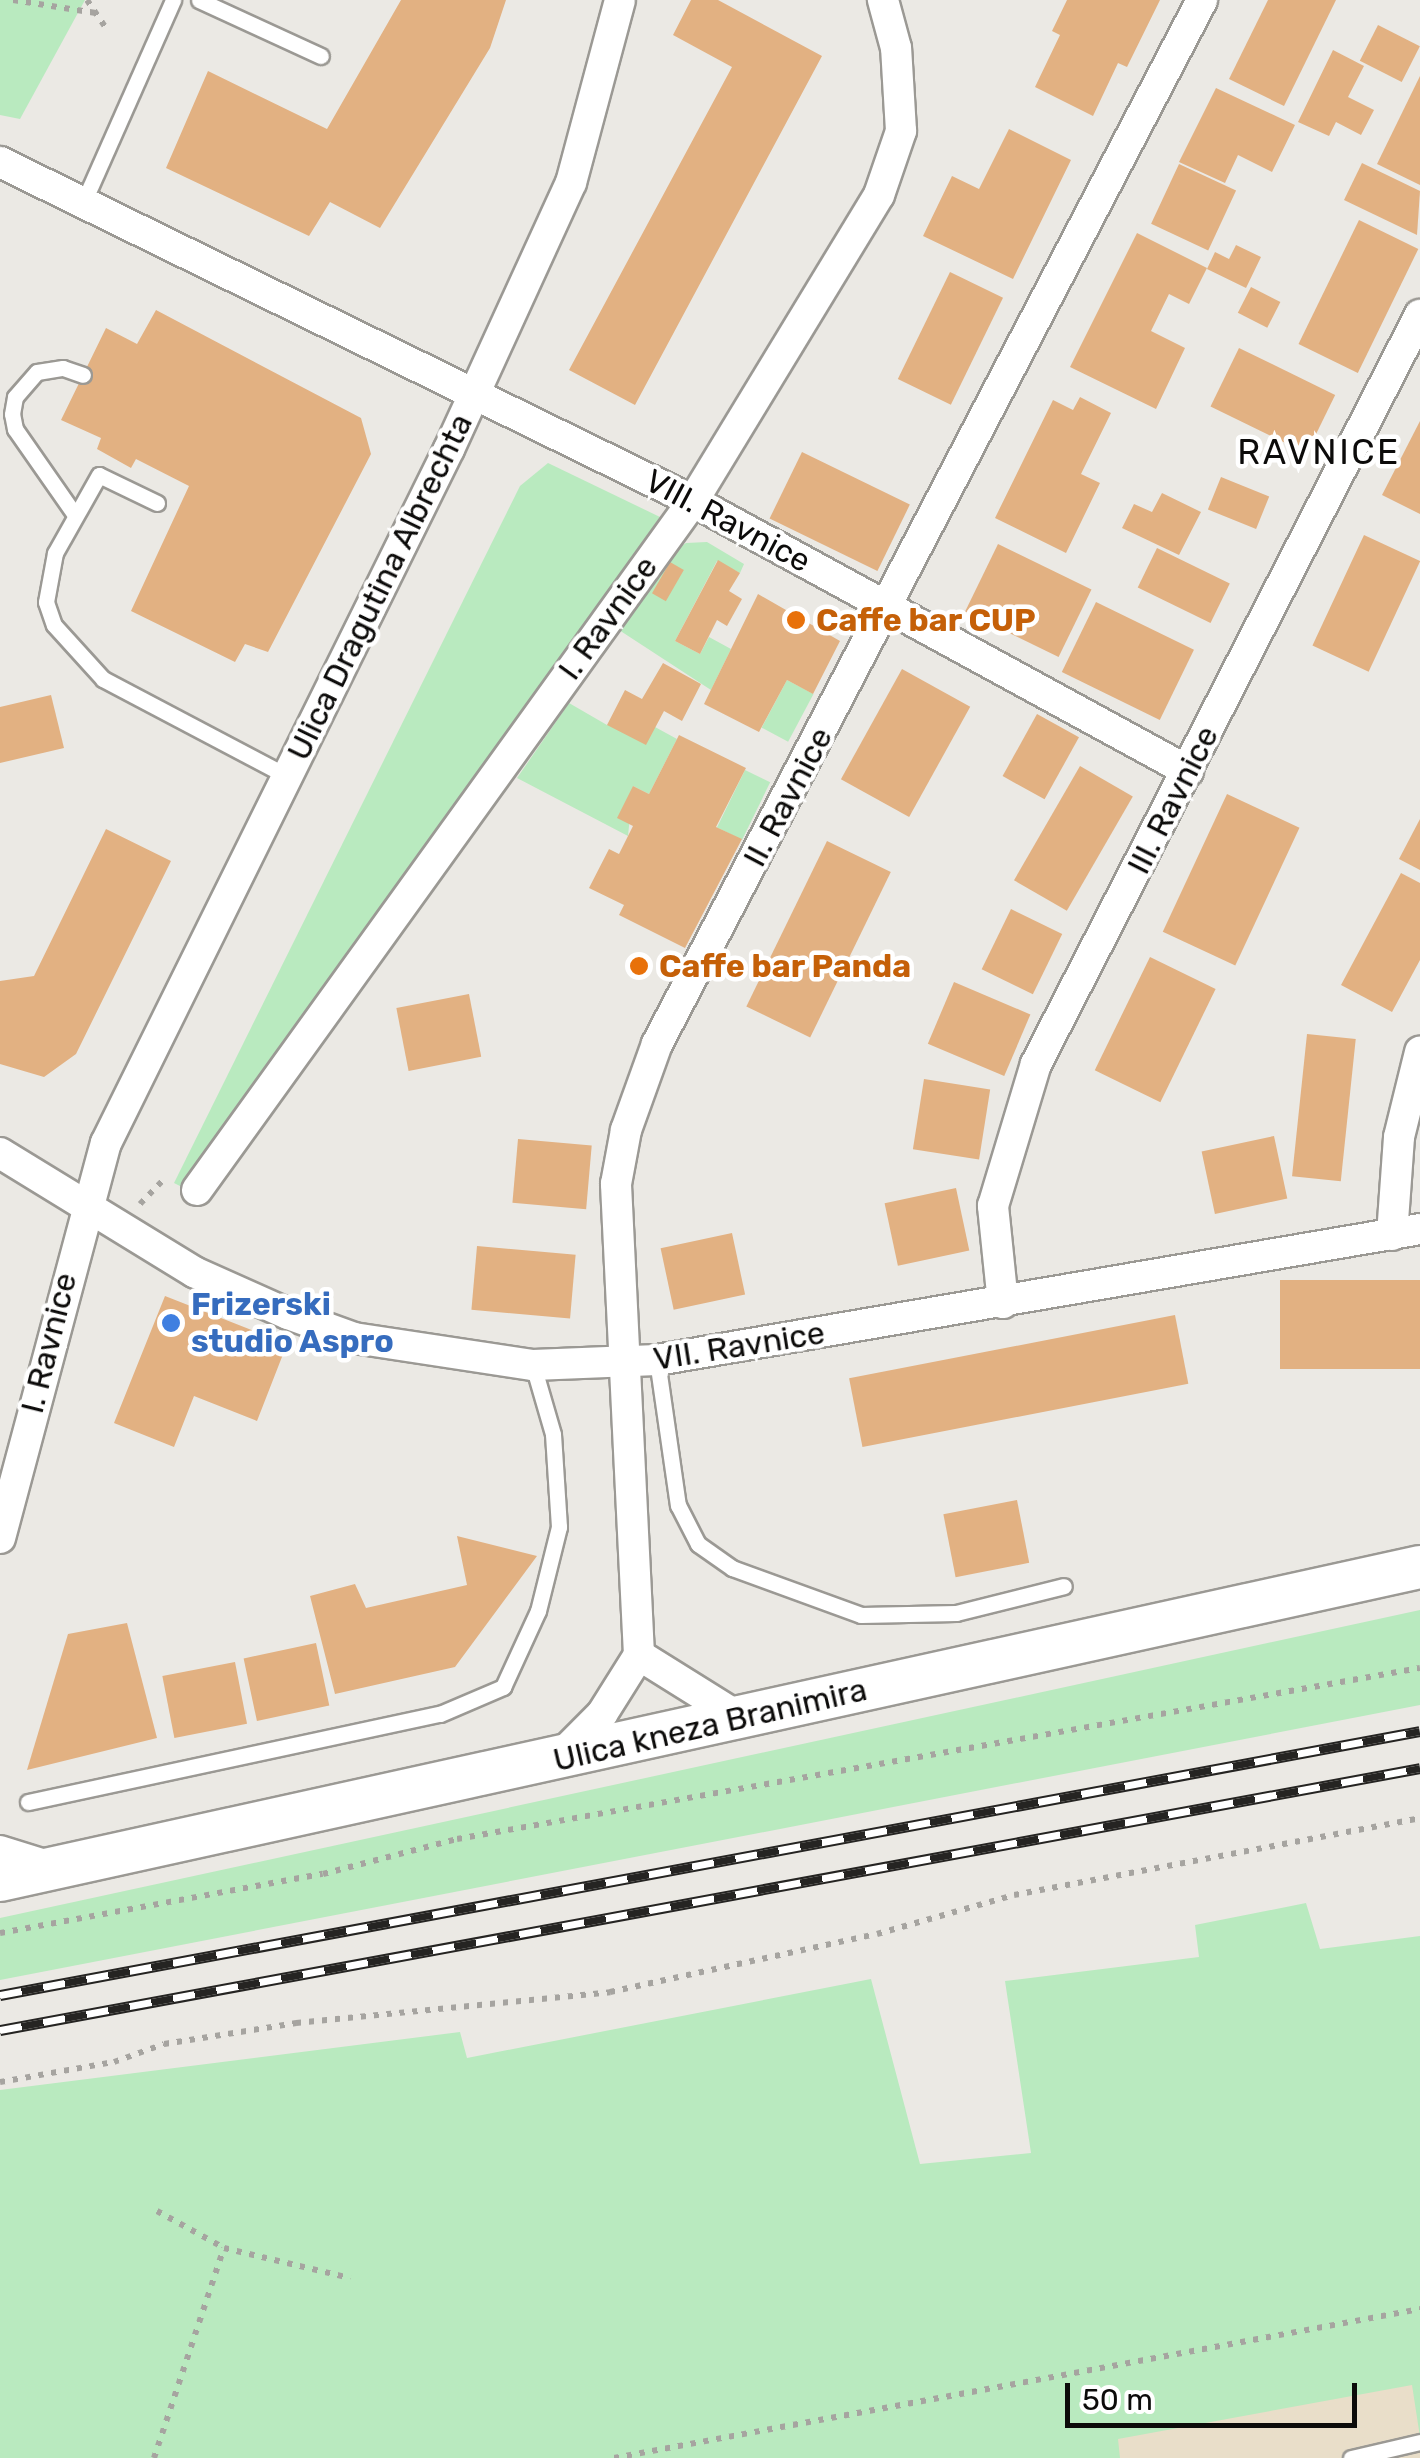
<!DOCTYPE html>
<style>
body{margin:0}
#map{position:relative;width:1420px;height:2458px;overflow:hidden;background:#ebe9e4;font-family:Rubik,sans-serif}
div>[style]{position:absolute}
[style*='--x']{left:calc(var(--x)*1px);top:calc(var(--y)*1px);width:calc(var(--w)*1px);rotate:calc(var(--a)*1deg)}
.industrial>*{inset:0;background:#e9dec9}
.green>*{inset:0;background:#b9eabf;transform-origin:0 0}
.building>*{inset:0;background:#e2b182;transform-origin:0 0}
.path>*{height:6px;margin-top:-3px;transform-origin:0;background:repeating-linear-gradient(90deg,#a6a4a0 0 5px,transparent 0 13px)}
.roads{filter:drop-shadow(2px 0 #9b9994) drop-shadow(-2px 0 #9b9994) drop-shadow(0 2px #9b9994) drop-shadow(0 -2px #9b9994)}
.lane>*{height:15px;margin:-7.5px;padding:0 7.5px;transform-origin:7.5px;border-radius:7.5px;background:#fff}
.street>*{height:30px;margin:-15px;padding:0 15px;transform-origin:15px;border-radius:15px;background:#fff}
.secondary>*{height:42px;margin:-21px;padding:0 21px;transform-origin:21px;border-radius:21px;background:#fff}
.rail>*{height:11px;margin-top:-5.5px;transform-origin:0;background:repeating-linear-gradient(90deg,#fff 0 22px,#252422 0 44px);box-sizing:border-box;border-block:2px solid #252422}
.dots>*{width:28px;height:28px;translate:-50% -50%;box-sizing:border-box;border:5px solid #fff;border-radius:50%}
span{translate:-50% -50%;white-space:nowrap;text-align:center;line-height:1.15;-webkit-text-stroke:9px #fff;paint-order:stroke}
.street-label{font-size:32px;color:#0c0b0a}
.food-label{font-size:32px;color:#c56008;font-weight:700}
.left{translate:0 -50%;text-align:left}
.shop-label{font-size:32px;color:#366cbe;font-weight:700}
.neighbourhood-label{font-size:35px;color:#0c0b0a;letter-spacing:2.5px}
.scale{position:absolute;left:1065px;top:2383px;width:292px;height:45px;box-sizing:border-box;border:5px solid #0c0b0a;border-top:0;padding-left:12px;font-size:30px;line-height:35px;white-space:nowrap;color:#0c0b0a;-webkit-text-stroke:8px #fff;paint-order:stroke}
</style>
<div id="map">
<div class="industrial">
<div style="clip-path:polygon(1420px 2377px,1420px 2458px,965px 2458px)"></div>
</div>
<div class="green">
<div style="clip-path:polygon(0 0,85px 0,20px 119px,0 115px)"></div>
<div style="clip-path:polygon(548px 463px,660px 517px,184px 1188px,174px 1183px,520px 486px)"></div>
<div style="clip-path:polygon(707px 542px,744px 564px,740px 573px,717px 561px,675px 641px,700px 654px,709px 637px,731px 649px,711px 690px,619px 630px,674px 551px,686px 543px)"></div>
<div style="left:787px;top:680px;width:30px;height:54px;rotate:28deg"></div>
<div style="clip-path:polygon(569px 703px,607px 725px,655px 727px,677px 739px,649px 794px,633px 786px,628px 836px,517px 778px)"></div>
<div style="left:745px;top:770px;width:28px;height:64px;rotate:26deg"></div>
<div style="clip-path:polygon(1420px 1610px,1420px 1705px,0 1980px,0 1918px)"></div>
<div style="clip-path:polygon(1306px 1903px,1320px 1949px,1420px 1936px,1420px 2437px,1412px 2385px,1118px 2439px,1120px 2458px,0 2458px,0 2090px,460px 2032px,467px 2058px,871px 1979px,920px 2164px,1031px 2153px,1005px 1981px,1199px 1957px,1195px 1925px)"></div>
</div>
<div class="building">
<div style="clip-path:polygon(401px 0,506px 0,490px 48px,380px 228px,330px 202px,309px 236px,166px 168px,208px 71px,327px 129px)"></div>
<div style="clip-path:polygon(691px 0,718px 0,822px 56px,635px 405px,569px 370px,732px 67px,673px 35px)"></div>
<div style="clip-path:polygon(1067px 0,1160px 0,1127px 67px,1118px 63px,1093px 116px,1035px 87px,1060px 35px,1052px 31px)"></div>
<div style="clip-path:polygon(1268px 0,1336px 0,1284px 106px,1229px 79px)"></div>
<div style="left:1378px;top:25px;width:47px;height:40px;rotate:27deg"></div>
<div style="clip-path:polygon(1333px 50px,1364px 66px,1348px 97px,1374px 110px,1361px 135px,1336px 122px,1329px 136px,1298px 122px)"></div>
<div style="clip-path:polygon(1420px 76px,1420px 185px,1377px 164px)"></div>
<div style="clip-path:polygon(1216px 88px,1295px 125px,1272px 172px,1238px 155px,1225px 183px,1179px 162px)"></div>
<div style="clip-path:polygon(1009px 129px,1071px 160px,1013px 279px,923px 236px,952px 176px,979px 189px)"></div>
<div style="clip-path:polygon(1362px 163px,1420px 191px,1417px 235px,1344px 200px)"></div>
<div style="left:1179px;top:164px;width:63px;height:66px;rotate:25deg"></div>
<div style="left:1359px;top:220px;width:66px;height:138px;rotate:26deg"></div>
<div style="clip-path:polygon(1137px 233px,1207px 268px,1189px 304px,1169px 294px,1151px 331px,1185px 348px,1156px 409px,1070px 367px)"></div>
<div style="clip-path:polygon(1236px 245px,1261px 257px,1246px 288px,1207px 269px,1215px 252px,1229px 259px)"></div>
<div style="left:950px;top:272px;width:59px;height:119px;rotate:26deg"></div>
<div style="left:1251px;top:287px;width:33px;height:29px;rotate:27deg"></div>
<div style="clip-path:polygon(156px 310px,361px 418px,371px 454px,268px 652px,245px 644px,235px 662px,131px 611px,189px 486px,136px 459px,131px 468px,97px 449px,101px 438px,61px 420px,106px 328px,137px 344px)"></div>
<div style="left:1239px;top:348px;width:107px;height:65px;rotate:26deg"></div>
<div style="clip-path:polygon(1080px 397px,1111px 413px,1081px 474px,1100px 483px,1066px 553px,995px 518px,1053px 400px,1073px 410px)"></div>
<div style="clip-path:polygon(1420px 421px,1420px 514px,1382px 495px)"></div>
<div style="left:802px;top:452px;width:120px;height:74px;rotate:26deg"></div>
<div style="left:1221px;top:477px;width:52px;height:35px;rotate:22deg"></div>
<div style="clip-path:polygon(1162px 493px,1201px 512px,1179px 555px,1122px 528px,1134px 504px,1152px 512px)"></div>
<div style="left:1364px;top:535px;width:62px;height:122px;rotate:25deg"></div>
<div style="left:998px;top:544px;width:104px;height:75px;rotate:26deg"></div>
<div style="left:1157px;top:548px;width:81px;height:44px;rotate:26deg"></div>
<div style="clip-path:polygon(718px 560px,740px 573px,729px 591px,742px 599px,727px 626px,717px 620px,700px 654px,675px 641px)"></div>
<div style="left:670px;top:562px;width:16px;height:36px;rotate:30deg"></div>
<div style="clip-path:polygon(758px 594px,840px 641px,813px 694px,787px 680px,759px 732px,704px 704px)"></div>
<div style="left:1096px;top:602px;width:109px;height:78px;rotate:26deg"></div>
<div style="clip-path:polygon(663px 663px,701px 684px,682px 721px,664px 711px,646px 745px,607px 725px,625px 690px,642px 699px)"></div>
<div style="left:902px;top:669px;width:78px;height:126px;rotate:29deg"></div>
<div style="clip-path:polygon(51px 695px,64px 748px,0 763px,0 707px)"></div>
<div style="left:1037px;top:714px;width:48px;height:71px;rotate:29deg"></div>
<div style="clip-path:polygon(679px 735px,746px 768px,716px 827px,742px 839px,685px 948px,619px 915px,624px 905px,589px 888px,609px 849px,619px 854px,633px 826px,617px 818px,633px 786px,649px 794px)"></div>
<div style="left:1080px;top:766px;width:61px;height:132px;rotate:30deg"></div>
<div style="left:1227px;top:794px;width:80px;height:152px;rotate:25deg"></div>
<div style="clip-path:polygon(1420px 819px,1420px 870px,1399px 859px)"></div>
<div style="clip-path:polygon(106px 829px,171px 861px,76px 1054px,44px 1077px,0 1064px,0 981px,34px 976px)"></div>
<div style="left:827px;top:841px;width:71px;height:184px;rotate:26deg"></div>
<div style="clip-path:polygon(1401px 873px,1420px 883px,1420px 960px,1392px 1012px,1341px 985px)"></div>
<div style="left:1011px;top:909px;width:57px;height:67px;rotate:26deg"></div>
<div style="left:1150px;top:957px;width:73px;height:126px;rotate:26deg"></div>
<div style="left:954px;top:982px;width:83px;height:67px;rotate:23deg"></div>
<div style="left:469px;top:994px;width:64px;height:74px;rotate:79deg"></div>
<div style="left:1307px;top:1034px;width:49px;height:143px;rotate:6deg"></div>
<div style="left:924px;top:1079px;width:67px;height:71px;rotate:9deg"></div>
<div style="left:1274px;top:1136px;width:64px;height:74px;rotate:78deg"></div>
<div style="left:518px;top:1139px;width:74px;height:64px;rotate:5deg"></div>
<div style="left:956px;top:1188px;width:64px;height:73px;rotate:78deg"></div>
<div style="left:732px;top:1233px;width:63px;height:73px;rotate:78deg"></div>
<div style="left:477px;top:1246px;width:99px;height:64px;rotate:5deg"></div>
<div style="left:1420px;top:1280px;width:89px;height:140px;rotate:90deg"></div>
<div style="clip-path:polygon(165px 1296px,287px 1344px,257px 1421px,194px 1396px,174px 1447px,114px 1423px)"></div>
<div style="left:1175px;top:1315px;width:70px;height:332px;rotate:79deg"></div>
<div style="left:1017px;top:1500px;width:64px;height:75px;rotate:79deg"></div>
<div style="clip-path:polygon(457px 1536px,537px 1556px,455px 1667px,335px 1694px,310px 1596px,355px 1584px,366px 1608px,467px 1585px)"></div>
<div style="clip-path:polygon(127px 1623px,157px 1738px,27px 1770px,68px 1634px)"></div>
<div style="left:316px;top:1643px;width:64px;height:74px;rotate:78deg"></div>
<div style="left:235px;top:1662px;width:63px;height:74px;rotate:79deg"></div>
</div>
<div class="path">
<div style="--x:13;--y:0;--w:84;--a:8.9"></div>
<div style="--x:87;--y:0;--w:34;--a:56"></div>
<div style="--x:140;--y:1204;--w:33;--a:-46"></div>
<div style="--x:0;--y:1933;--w:328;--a:-10.4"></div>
<div style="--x:323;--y:1874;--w:138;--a:-14.6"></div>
<div style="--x:457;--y:1839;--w:978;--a:-10.07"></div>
<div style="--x:0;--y:2082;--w:116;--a:-10"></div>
<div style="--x:114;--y:2062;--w:53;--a:-19.8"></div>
<div style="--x:164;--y:2044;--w:134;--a:-9"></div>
<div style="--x:296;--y:2023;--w:316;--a:-5.6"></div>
<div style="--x:610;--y:1992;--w:273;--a:-12.3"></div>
<div style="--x:877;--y:1934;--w:142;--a:-15.9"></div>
<div style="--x:1014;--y:1895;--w:413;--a:-10.7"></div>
<div style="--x:157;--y:2211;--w:77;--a:28.9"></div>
<div style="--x:224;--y:2248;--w:130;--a:13.4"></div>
<div style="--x:154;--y:2458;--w:221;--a:-71.6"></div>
<div style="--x:614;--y:2458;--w:820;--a:-10.47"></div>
</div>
<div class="roads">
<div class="lane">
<div style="--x:199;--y:0;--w:134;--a:24.7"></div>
<div style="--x:84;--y:201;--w:220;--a:-66.1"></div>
<div style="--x:157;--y:503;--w:64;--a:-154.2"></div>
<div style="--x:99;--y:475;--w:90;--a:119.4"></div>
<div style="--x:55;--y:553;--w:50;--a:100.4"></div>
<div style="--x:46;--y:602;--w:24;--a:71"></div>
<div style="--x:54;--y:625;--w:73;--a:47.8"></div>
<div style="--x:103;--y:679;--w:208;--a:27.8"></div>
<div style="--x:75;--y:515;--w:105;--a:-124.9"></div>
<div style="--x:15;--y:429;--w:15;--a:-101"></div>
<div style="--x:12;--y:414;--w:17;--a:-80"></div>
<div style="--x:15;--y:397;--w:33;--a:-49"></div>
<div style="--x:37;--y:372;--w:26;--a:-9"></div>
<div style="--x:63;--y:368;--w:21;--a:19"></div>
<div style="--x:657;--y:1360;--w:147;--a:81.8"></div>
<div style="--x:678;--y:1505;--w:44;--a:62.9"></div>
<div style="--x:698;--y:1544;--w:42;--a:35.2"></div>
<div style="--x:732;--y:1568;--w:137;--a:20"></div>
<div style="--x:861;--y:1615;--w:95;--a:-1.2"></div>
<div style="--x:956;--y:1613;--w:111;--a:-14"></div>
<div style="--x:28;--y:1802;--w:421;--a:-12.1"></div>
<div style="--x:440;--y:1714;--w:69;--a:-23.2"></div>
<div style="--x:503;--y:1687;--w:84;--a:-65.3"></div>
<div style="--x:538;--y:1611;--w:87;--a:-76"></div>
<div style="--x:559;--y:1527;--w:93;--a:-93.7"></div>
<div style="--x:553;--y:1434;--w:72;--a:-106.2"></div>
<div style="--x:1351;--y:2458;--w:71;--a:-13.1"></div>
</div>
<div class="street">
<div style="--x:0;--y:162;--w:771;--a:26.07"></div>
<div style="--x:693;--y:501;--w:564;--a:28.61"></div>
<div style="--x:0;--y:1153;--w:228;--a:31.5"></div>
<div style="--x:194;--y:1272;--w:103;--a:24.1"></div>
<div style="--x:288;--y:1314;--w:70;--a:20"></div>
<div style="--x:354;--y:1338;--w:181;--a:8.6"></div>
<div style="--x:533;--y:1365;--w:124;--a:-2.3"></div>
<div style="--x:657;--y:1360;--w:774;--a:-9.74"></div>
<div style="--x:197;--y:1190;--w:849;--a:-54.25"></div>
<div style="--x:693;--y:501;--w:358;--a:-58.7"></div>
<div style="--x:879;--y:195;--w:68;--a:-71"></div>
<div style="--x:901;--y:131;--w:83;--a:-93.4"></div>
<div style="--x:896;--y:48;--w:50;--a:-105.2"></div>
<div style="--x:1392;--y:1235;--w:98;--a:-85.9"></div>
<div style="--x:1399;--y:1137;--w:88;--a:-76.1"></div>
<div style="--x:1003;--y:1303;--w:98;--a:-95.9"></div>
<div style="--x:993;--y:1206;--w:148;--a:-73.2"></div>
<div style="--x:1036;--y:1064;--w:842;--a:-62.86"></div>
<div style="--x:0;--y:1538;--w:409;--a:-75"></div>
<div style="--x:106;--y:1143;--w:774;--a:-63.7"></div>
<div style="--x:449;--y:449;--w:293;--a:-65.4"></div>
<div style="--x:571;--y:183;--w:189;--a:-75"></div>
<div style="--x:639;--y:1655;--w:119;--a:32"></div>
<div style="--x:562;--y:1754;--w:57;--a:-45"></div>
<div style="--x:602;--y:1714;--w:70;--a:-57.9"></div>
<div style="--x:639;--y:1655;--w:472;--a:-92.8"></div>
<div style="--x:616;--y:1184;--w:55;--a:-79.5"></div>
<div style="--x:626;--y:1130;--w:91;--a:-70.2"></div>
<div style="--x:657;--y:1044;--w:1178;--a:-62.43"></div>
<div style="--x:0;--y:1851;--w:53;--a:17.4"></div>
</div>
<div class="secondary">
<div style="--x:0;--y:1880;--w:1454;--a:-12.43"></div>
</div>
</div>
<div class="rail">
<div style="--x:0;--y:1995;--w:1444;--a:-10.53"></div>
<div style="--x:0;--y:2030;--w:1444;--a:-10.45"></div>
</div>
<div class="dots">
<div style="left:796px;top:620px;background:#e8710a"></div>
<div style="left:639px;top:966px;background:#e8710a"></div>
<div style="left:171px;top:1323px;background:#3f7fe0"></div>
</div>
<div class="street-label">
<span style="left:728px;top:521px;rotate:28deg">VIII. Ravnice</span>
<span style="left:380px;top:587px;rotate:-64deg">Ulica Dragutina Albrechta</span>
<span style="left:608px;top:618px;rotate:-54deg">I. Ravnice</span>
<span style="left:788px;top:797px;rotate:-62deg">II. Ravnice</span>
<span style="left:1173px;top:800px;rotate:-63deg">III. Ravnice</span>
<span style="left:49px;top:1343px;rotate:-76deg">I. Ravnice</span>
<span style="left:739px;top:1346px;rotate:-9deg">VII. Ravnice</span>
<span style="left:710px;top:1725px;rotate:-13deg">Ulica kneza Branimira</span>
</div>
<div class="food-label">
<span class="left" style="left:816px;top:620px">Caffe bar CUP</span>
<span class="left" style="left:659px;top:966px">Caffe bar Panda</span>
</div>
<div class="shop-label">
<span class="left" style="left:191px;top:1323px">Frizerski<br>studio Aspro</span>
</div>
<div class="neighbourhood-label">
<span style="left:1319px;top:452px">RAVNICE</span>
</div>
<div class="scale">50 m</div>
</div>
